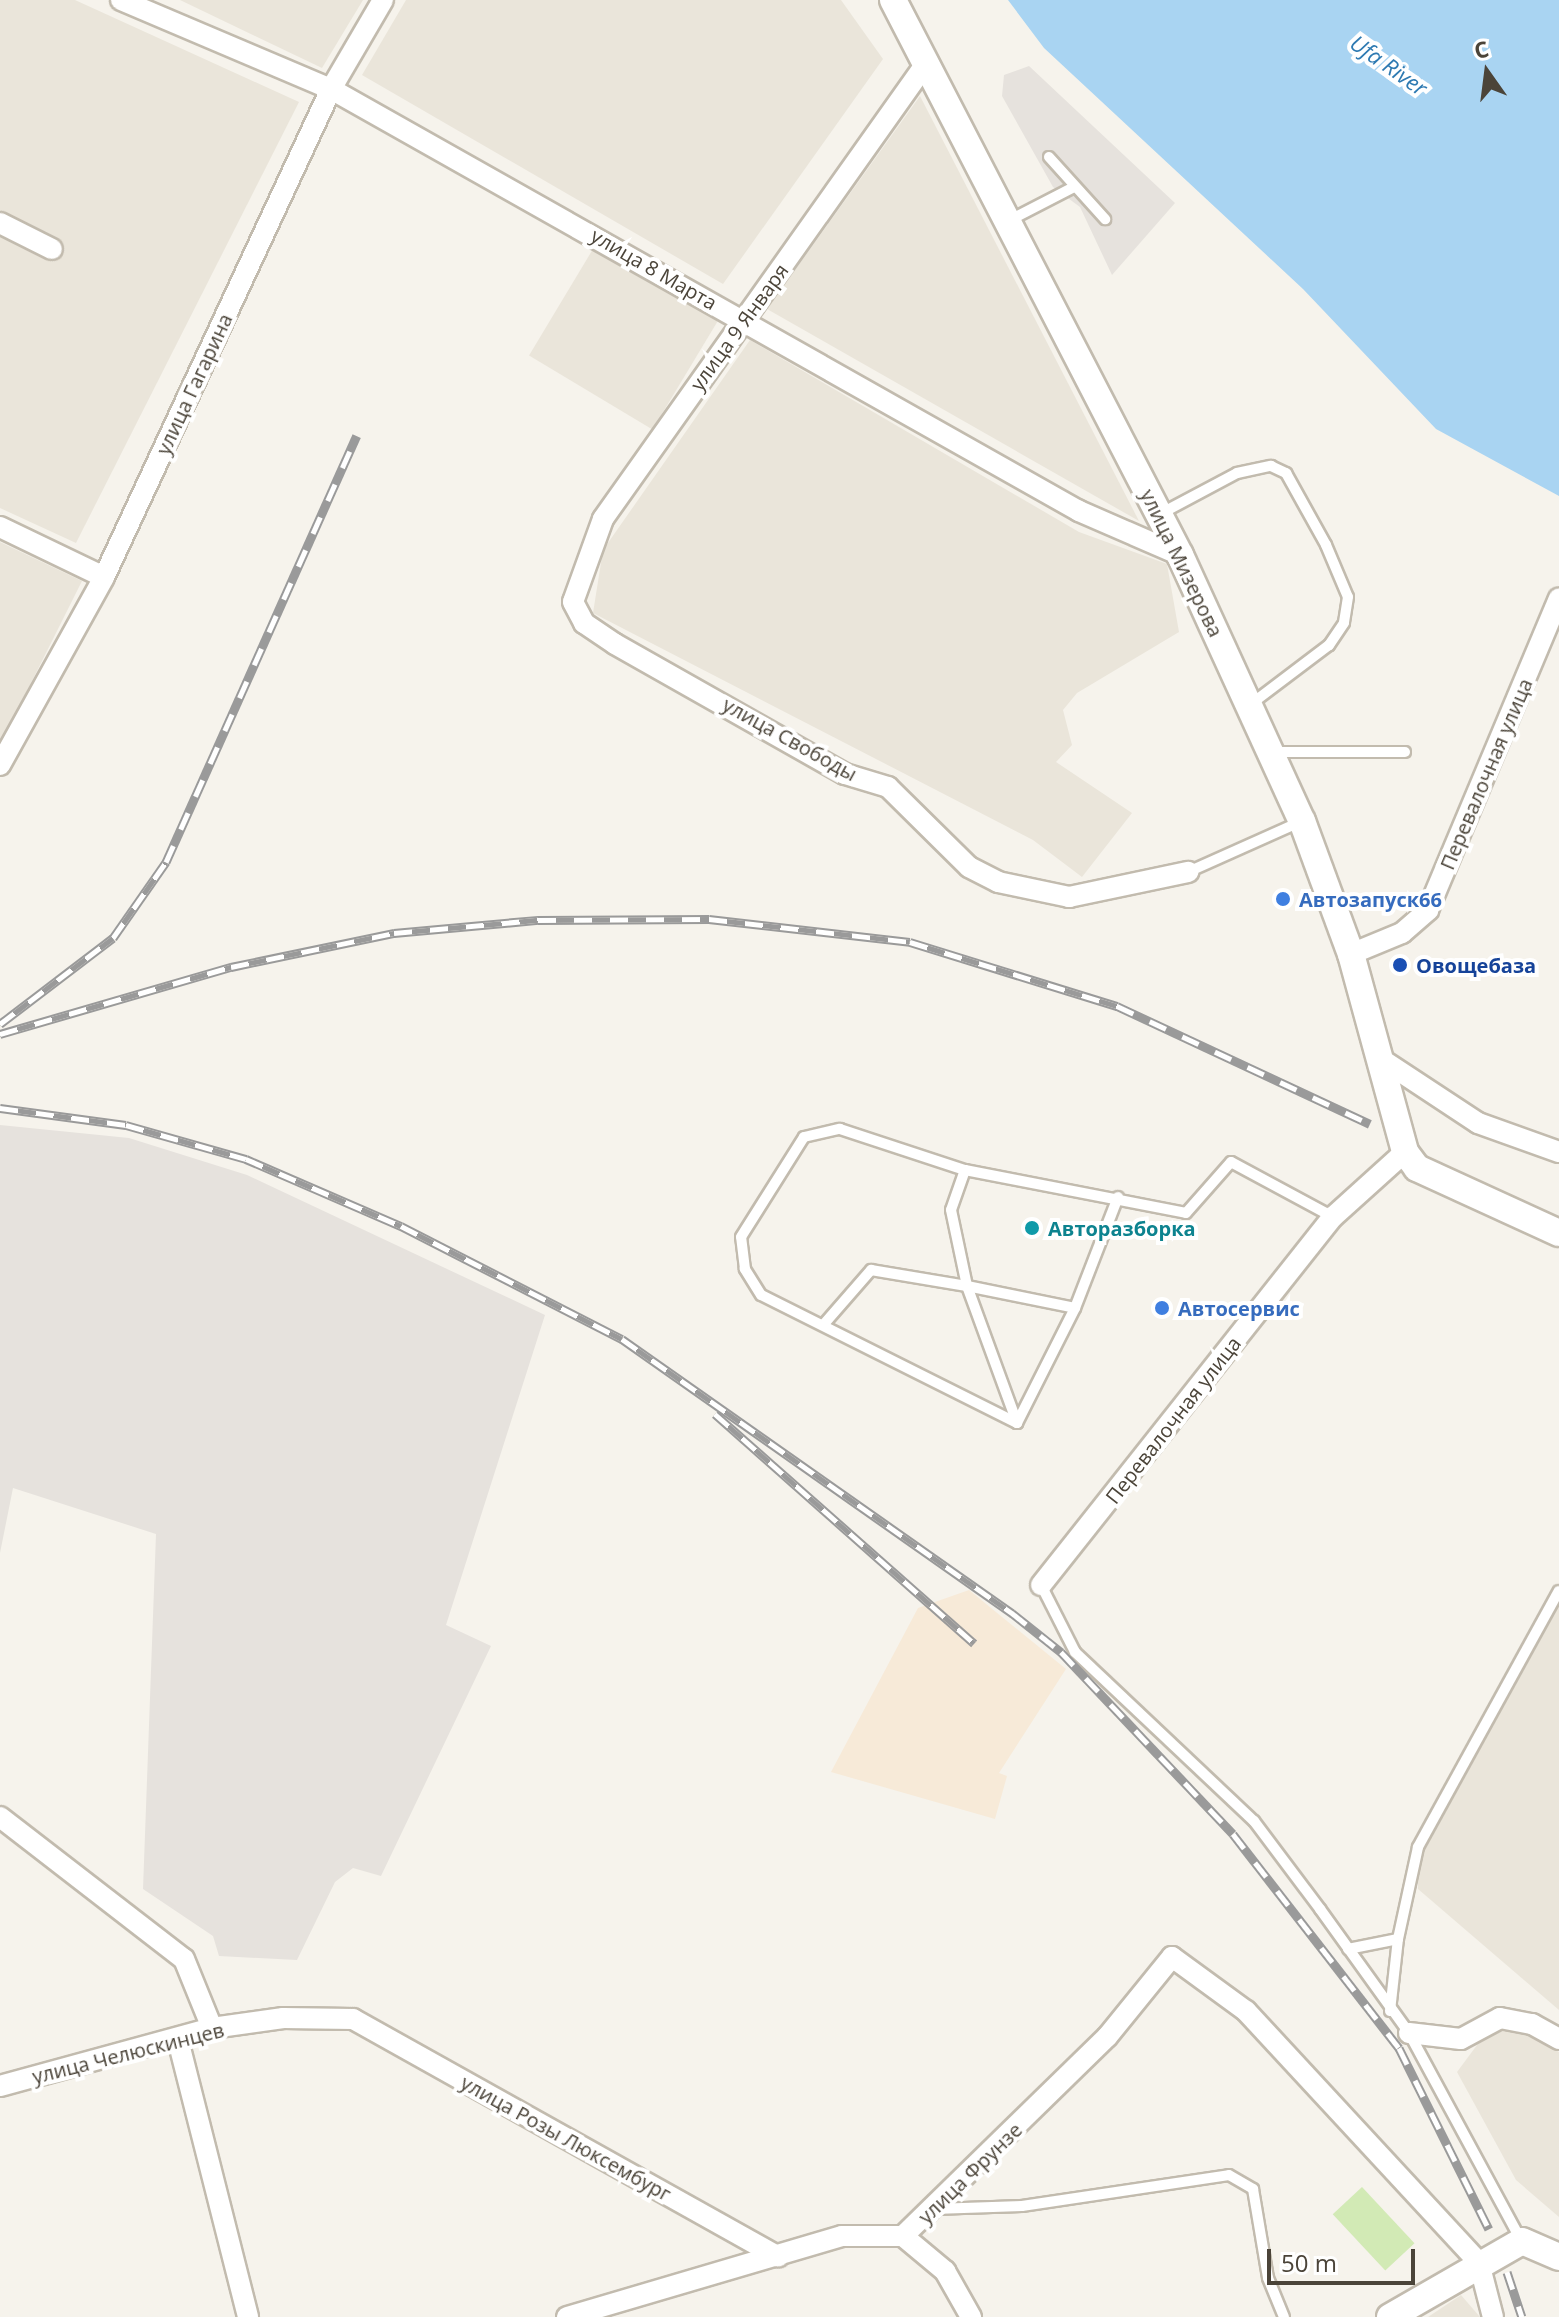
<!DOCTYPE html>
<meta charset="utf-8">
<style>
body{margin:0}
#map{position:relative;width:1559px;height:2317px;overflow:hidden;background:#f6f3ec;font-family:"Open Sans",sans-serif}
div>[style]{position:absolute}
[style*='--x']{left:calc(var(--x)*1px);top:calc(var(--y)*1px);width:calc(var(--w)*1px);rotate:calc(var(--a)*1deg)}
.residential>*{inset:0;background:#eae5da;transform-origin:0 0}
.commercial>*{inset:0;background:#f7ead8}
.industrial>*{inset:0;background:#e6e2dd}
.green>*{inset:0;background:#d2eab5;transform-origin:0 0}
.water>*{inset:0;background:#a9d4f2}
.roads{filter:drop-shadow(2px 0 #c2bbae) drop-shadow(-2px 0 #c2bbae) drop-shadow(0 2px #c2bbae) drop-shadow(0 -2px #c2bbae)}
.service>*{height:10px;margin:-5px;padding:0 5px;transform-origin:5px;border-radius:5px;background:#fff}
.minor>*{height:20px;margin:-10px;padding:0 10px;transform-origin:10px;border-radius:10px;background:#fff}
.tertiary>*{height:26px;margin:-13px;padding:0 13px;transform-origin:13px;border-radius:13px;background:#fff}
.rail>*{height:9px;margin-top:-4.5px;transform-origin:0;background:repeating-linear-gradient(90deg,#fff 0 18px,#9a9a9a 0 36px);box-sizing:border-box;border-block:2px solid #9a9a9a}
.dots>*{width:22px;height:22px;translate:-50% -50%;box-sizing:border-box;border:4px solid #fff;border-radius:50%}
span{translate:-50% -50%;white-space:nowrap;text-align:center;line-height:1.15;-webkit-text-stroke:8px #fff;paint-order:stroke}
.street-label{font-size:20px;color:#4b4439}
.shop-label{font-size:20px;color:#366cbe;font-weight:700}
.left{translate:0 -50%;text-align:left}
.transit-label{font-size:20px;color:#164399;font-weight:700}
.culture-label{font-size:20px;color:#0d838f;font-weight:700}
.water-label{font-size:22px;color:#2e7ab2;font-style:italic}
.north{position:absolute;left:1447px;top:32px;width:80px;height:80px;-webkit-text-stroke:6px #fff;paint-order:stroke;rotate:346deg;font-size:22px;font-weight:700;line-height:32px;text-align:center;color:#4b4439}
.north::after{content:'';display:block;margin:auto;width:28px;height:36px;background:#4b4439;clip-path:polygon(50% 0,100% 100%,50% 72%,0 100%)}
.scale{position:absolute;left:1267px;top:2249px;width:148px;height:36px;box-sizing:border-box;border:4px solid #4b4439;border-top:0;padding-left:10px;font-size:24px;line-height:28px;white-space:nowrap;color:#4b4439;-webkit-text-stroke:6px #fff;paint-order:stroke}
</style>
<div id="map">
<div class="residential">
<div style="clip-path:polygon(0 0,75px 0,299px 102px,76px 543px,0 508px)"></div>
<div style="clip-path:polygon(180px 0,363px 0,322px 68px)"></div>
<div style="clip-path:polygon(406px 0,841px 0,883px 59px,723px 284px,362px 75px)"></div>
<div style="clip-path:polygon(920px 96px,1139px 521px,767px 309px)"></div>
<div style="left:596px;top:244px;width:144px;height:130px;rotate:31deg"></div>
<div style="clip-path:polygon(750px 340px,1079px 532px,1167px 564px,1179px 632px,1077px 693px,1063px 710px,1072px 745px,1056px 762px,1132px 813px,1082px 877px,1033px 840px,593px 613px,603px 550px)"></div>
<div style="clip-path:polygon(0 542px,82px 581px,0 745px)"></div>
<div style="clip-path:polygon(1559px 1600px,1559px 2010px,1418px 1889px,1418px 1847px,1517px 1655px)"></div>
<div style="clip-path:polygon(1514px 2026px,1559px 2052px,1559px 2217px,1516px 2180px,1457px 2072px,1480px 2041px)"></div>
<div style="clip-path:polygon(1461px 2295px,1480px 2317px,1428px 2317px)"></div>
</div>
<div class="commercial">
<div style="clip-path:polygon(969px 1590px,1066px 1669px,999px 1773px,1007px 1776px,995px 1819px,831px 1772px,918px 1608px)"></div>
</div>
<div class="industrial">
<div style="clip-path:polygon(1029px 66px,1175px 203px,1112px 275px,1080px 207px,1053px 187px,1002px 96px,1004px 75px)"></div>
<div style="clip-path:polygon(0 1125px,129px 1138px,247px 1175px,545px 1315px,446px 1625px,491px 1646px,381px 1876px,353px 1868px,335px 1882px,297px 1960px,219px 1956px,213px 1936px,143px 1889px,156px 1534px,13px 1488px,0 1553px)"></div>
</div>
<div class="green">
<div style="left:1362px;top:2187px;width:77px;height:40px;rotate:47deg"></div>
</div>
<div class="water">
<div style="clip-path:polygon(1008px 0,1559px 0,1559px 496px,1436px 429px,1303px 289px,1044px 48px)"></div>
</div>
<div class="roads">
<div class="service">
<div style="--x:1049;--y:157;--w:84;--a:47.9"></div>
<div style="--x:1010;--y:220;--w:72;--a:-27.3"></div>
<div style="--x:1160;--y:514;--w:87;--a:-28"></div>
<div style="--x:1237;--y:473;--w:35;--a:-12"></div>
<div style="--x:1271;--y:466;--w:17;--a:25"></div>
<div style="--x:1286;--y:473;--w:82;--a:60.9"></div>
<div style="--x:1326;--y:545;--w:56;--a:67.1"></div>
<div style="--x:1348;--y:597;--w:26;--a:99"></div>
<div style="--x:1344;--y:623;--w:27;--a:124"></div>
<div style="--x:1329;--y:645;--w:98;--a:142.9"></div>
<div style="--x:1273;--y:752;--w:132;--a:0"></div>
<div style="--x:1188;--y:872;--w:123;--a:-24.1"></div>
<div style="--x:965;--y:1170;--w:42;--a:109.3"></div>
<div style="--x:951;--y:1210;--w:78;--a:78.1"></div>
<div style="--x:967;--y:1286;--w:110;--a:11.5"></div>
<div style="--x:824;--y:1324;--w:72;--a:-49"></div>
<div style="--x:871;--y:1270;--w:97;--a:9.5"></div>
<div style="--x:967;--y:1286;--w:146;--a:69.9"></div>
<div style="--x:1017;--y:1423;--w:286;--a:-153.4"></div>
<div style="--x:761;--y:1295;--w:31;--a:-122"></div>
<div style="--x:745;--y:1269;--w:32;--a:-97"></div>
<div style="--x:741;--y:1237;--w:118;--a:-57.8"></div>
<div style="--x:804;--y:1137;--w:37;--a:-13"></div>
<div style="--x:840;--y:1129;--w:132;--a:18.2"></div>
<div style="--x:965;--y:1170;--w:225;--a:11"></div>
<div style="--x:1186;--y:1213;--w:68;--a:-48.6"></div>
<div style="--x:1231;--y:1162;--w:116;--a:28.3"></div>
<div style="--x:1017;--y:1423;--w:129;--a:-63.2"></div>
<div style="--x:1075;--y:1308;--w:119;--a:-68.8"></div>
<div style="--x:1041;--y:1585;--w:75;--a:63.1"></div>
<div style="--x:1075;--y:1652;--w:246;--a:43.4"></div>
<div style="--x:1254;--y:1821;--w:110;--a:53.1"></div>
<div style="--x:1320;--y:1909;--w:153;--a:54.3"></div>
<div style="--x:1409;--y:2033;--w:235;--a:61.6"></div>
<div style="--x:1348;--y:1949;--w:51;--a:-11.3"></div>
<div style="--x:1398;--y:1939;--w:94;--a:-77.7"></div>
<div style="--x:1418;--y:1847;--w:292;--a:-61.2"></div>
<div style="--x:1390;--y:2011;--w:72;--a:-83.7"></div>
<div style="--x:934;--y:2209;--w:88;--a:-2"></div>
<div style="--x:1022;--y:2206;--w:209;--a:-8.5"></div>
<div style="--x:1229;--y:2175;--w:28;--a:30"></div>
<div style="--x:1253;--y:2189;--w:90;--a:80.4"></div>
<div style="--x:1268;--y:2278;--w:42;--a:67.7"></div>
</div>
<div class="minor">
<div style="--x:121;--y:0;--w:228;--a:23"></div>
<div style="--x:331;--y:89;--w:859;--a:29.43"></div>
<div style="--x:1079;--y:511;--w:110;--a:23.5"></div>
<div style="--x:927;--y:62;--w:560;--a:125.34"></div>
<div style="--x:603;--y:519;--w:88;--a:109.9"></div>
<div style="--x:573;--y:602;--w:24;--a:62"></div>
<div style="--x:584;--y:623;--w:37;--a:34"></div>
<div style="--x:615;--y:644;--w:264;--a:29.5"></div>
<div style="--x:845;--y:774;--w:45;--a:16.8"></div>
<div style="--x:888;--y:787;--w:114;--a:44.6"></div>
<div style="--x:969;--y:867;--w:33;--a:27"></div>
<div style="--x:998;--y:882;--w:73;--a:11.9"></div>
<div style="--x:1069;--y:897;--w:122;--a:-11.9"></div>
<div style="--x:0;--y:223;--w:58;--a:26.6"></div>
<div style="--x:0;--y:527;--w:115;--a:25.7"></div>
<div style="--x:0;--y:765;--w:215;--a:-61"></div>
<div style="--x:104;--y:577;--w:538;--a:-65.05"></div>
<div style="--x:331;--y:89;--w:103;--a:-59.7"></div>
<div style="--x:1351;--y:954;--w:55;--a:-22.4"></div>
<div style="--x:1402;--y:933;--w:35;--a:-41"></div>
<div style="--x:1428;--y:910;--w:338;--a:-67.2"></div>
<div style="--x:1381;--y:1059;--w:116;--a:33.4"></div>
<div style="--x:1478;--y:1123;--w:86;--a:19.7"></div>
<div style="--x:1041;--y:1585;--w:470;--a:-51.6"></div>
<div style="--x:1333;--y:1217;--w:97;--a:-42.1"></div>
<div style="--x:0;--y:1817;--w:232;--a:37.7"></div>
<div style="--x:184;--y:1959;--w:74;--a:67.9"></div>
<div style="--x:1409;--y:2033;--w:52;--a:6.6"></div>
<div style="--x:1461;--y:2039;--w:44;--a:-28.3"></div>
<div style="--x:1500;--y:2018;--w:33;--a:11"></div>
<div style="--x:1532;--y:2024;--w:31;--a:29"></div>
<div style="--x:178;--y:2040;--w:286;--a:75.8"></div>
<div style="--x:0;--y:2086;--w:220;--a:-15.3"></div>
<div style="--x:212;--y:2028;--w:72;--a:-8"></div>
<div style="--x:283;--y:2018;--w:70;--a:0.8"></div>
<div style="--x:353;--y:2019;--w:487;--a:29.2"></div>
<div style="--x:903;--y:2236;--w:55;--a:39.8"></div>
<div style="--x:945;--y:2271;--w:53;--a:60.5"></div>
<div style="--x:567;--y:2317;--w:287;--a:-16.4"></div>
<div style="--x:842;--y:2236;--w:61;--a:0"></div>
<div style="--x:903;--y:2236;--w:285;--a:-44.3"></div>
<div style="--x:1107;--y:2037;--w:103;--a:-50.9"></div>
<div style="--x:1172;--y:1957;--w:92;--a:36.1"></div>
<div style="--x:1246;--y:2011;--w:343;--a:47.2"></div>
<div style="--x:1479;--y:2263;--w:56;--a:75.5"></div>
</div>
<div class="tertiary">
<div style="--x:893;--y:0;--w:625;--a:62.66"></div>
<div style="--x:1180;--y:555;--w:293;--a:65.4"></div>
<div style="--x:1302;--y:821;--w:142;--a:69.8"></div>
<div style="--x:1351;--y:954;--w:205;--a:74.7"></div>
<div style="--x:1405;--y:1152;--w:20;--a:53"></div>
<div style="--x:1417;--y:1168;--w:156;--a:24.6"></div>
<div style="--x:1390;--y:2317;--w:152;--a:-29.9"></div>
<div style="--x:1522;--y:2241;--w:40;--a:23.4"></div>
</div>
</div>
<div class="rail">
<div style="--x:0;--y:1024;--w:142;--a:-37.3"></div>
<div style="--x:113;--y:938;--w:93;--a:-55.1"></div>
<div style="--x:166;--y:862;--w:467;--a:-65.9"></div>
<div style="--x:0;--y:1034;--w:241;--a:-16.2"></div>
<div style="--x:231;--y:967;--w:167;--a:-11.8"></div>
<div style="--x:394;--y:933;--w:145;--a:-5.2"></div>
<div style="--x:538;--y:920;--w:171;--a:-0.3"></div>
<div style="--x:709;--y:919;--w:202;--a:6.5"></div>
<div style="--x:910;--y:942;--w:217;--a:17.2"></div>
<div style="--x:1117;--y:1006;--w:279;--a:25"></div>
<div style="--x:0;--y:1108;--w:127;--a:7.7"></div>
<div style="--x:126;--y:1125;--w:125;--a:15.8"></div>
<div style="--x:246;--y:1159;--w:169;--a:23.4"></div>
<div style="--x:401;--y:1226;--w:248;--a:27.1"></div>
<div style="--x:622;--y:1339;--w:477;--a:35.1"></div>
<div style="--x:1012;--y:1613;--w:63;--a:38.5"></div>
<div style="--x:1061;--y:1652;--w:250;--a:46.6"></div>
<div style="--x:1233;--y:1834;--w:271;--a:52.2"></div>
<div style="--x:1399;--y:2048;--w:202;--a:63.6"></div>
<div style="--x:715;--y:1414;--w:346;--a:41.5"></div>
<div style="--x:1507;--y:2272;--w:47;--a:71.6"></div>
</div>
<div class="dots">
<div style="left:1283px;top:899px;background:#3f7fe0"></div>
<div style="left:1400px;top:965px;background:#1a4fb4"></div>
<div style="left:1032px;top:1228px;background:#0f9aa8"></div>
<div style="left:1162px;top:1308px;background:#3f7fe0"></div>
</div>
<div class="street-label">
<span style="left:654px;top:269px;rotate:30deg">улица 8 Марта</span>
<span style="left:739px;top:327px;rotate:-54deg">улица 9 Января</span>
<span style="left:194px;top:384px;rotate:-65deg">улица Гагарина</span>
<span style="left:1182px;top:563px;rotate:64deg">улица Мизерова</span>
<span style="left:790px;top:739px;rotate:29deg">улица Свободы</span>
<span style="left:1486px;top:774px;rotate:-67deg">Перевалочная улица</span>
<span style="left:1173px;top:1420px;rotate:-52deg">Перевалочная улица</span>
<span style="left:128px;top:2053px;rotate:-14deg">улица Челюскинцев</span>
<span style="left:566px;top:2138px;rotate:29deg">улица Розы Люксембург</span>
<span style="left:970px;top:2173px;rotate:-44deg">улица Фрунзе</span>
</div>
<div class="shop-label">
<span class="left" style="left:1299px;top:899px">Автозапуск66</span>
<span class="left" style="left:1178px;top:1308px">Автосервис</span>
</div>
<div class="transit-label">
<span class="left" style="left:1416px;top:965px">Овощебаза</span>
</div>
<div class="culture-label">
<span class="left" style="left:1048px;top:1228px">Авторазборка</span>
</div>
<div class="water-label">
<span style="left:1389px;top:65px;rotate:35deg">Ufa River</span>
</div>
<div class="north">С</div>
<div class="scale">50 m</div>
</div>
